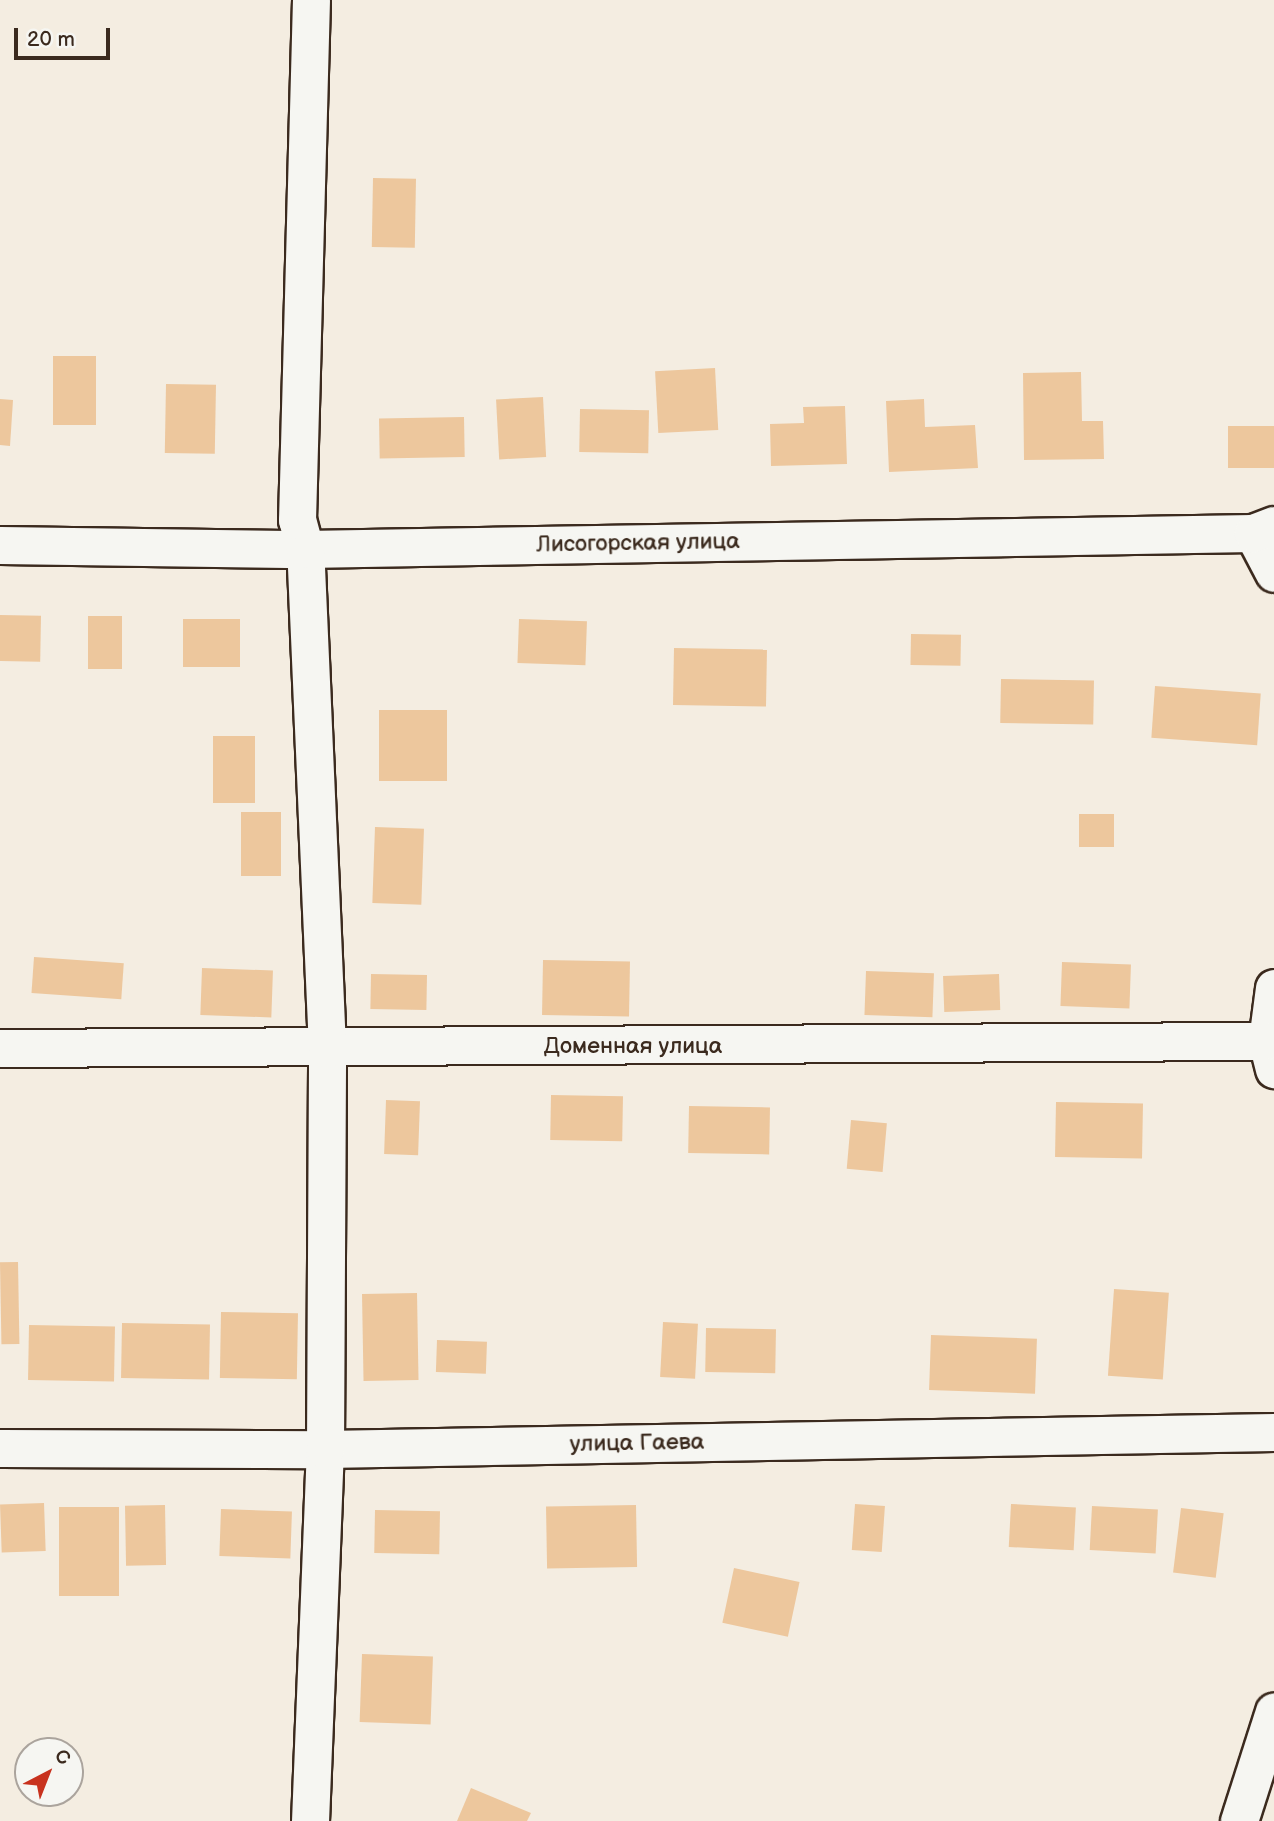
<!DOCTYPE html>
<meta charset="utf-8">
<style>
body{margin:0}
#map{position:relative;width:1274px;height:1821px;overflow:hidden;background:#f4ede1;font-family:"Balsamiq Sans",sans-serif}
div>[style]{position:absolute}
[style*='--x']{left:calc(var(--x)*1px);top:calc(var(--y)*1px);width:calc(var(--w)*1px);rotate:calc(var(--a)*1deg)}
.building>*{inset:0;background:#edc79d;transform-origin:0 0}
.roads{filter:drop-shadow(2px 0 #3b2a1e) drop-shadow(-2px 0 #3b2a1e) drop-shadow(0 2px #3b2a1e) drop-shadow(0 -2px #3b2a1e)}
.minor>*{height:37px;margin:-18.5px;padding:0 18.5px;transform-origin:18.5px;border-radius:18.5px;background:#f6f6f2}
span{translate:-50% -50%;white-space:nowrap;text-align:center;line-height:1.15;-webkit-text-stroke:5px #f6f6f2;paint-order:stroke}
.street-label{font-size:23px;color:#3b2a1e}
.north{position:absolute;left:14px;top:1737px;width:70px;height:70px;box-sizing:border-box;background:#f6f6f2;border:2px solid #aba49d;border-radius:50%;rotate:42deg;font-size:19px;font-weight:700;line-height:28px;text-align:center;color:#3b2a1e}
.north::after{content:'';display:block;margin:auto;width:24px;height:32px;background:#c8321e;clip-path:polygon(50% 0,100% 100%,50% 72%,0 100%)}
.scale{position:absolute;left:14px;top:28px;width:96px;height:32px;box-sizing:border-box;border:4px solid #3b2a1e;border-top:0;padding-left:9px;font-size:21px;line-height:24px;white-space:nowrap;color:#3b2a1e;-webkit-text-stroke:5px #f6f6f2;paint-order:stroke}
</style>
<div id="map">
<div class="building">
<div style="left:373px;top:178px;width:43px;height:69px;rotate:1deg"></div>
<div style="left:53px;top:356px;width:43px;height:69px"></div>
<div style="left:715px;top:368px;width:62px;height:60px;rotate:87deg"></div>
<div style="clip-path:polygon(1081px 372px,1082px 421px,1103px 421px,1104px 459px,1024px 460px,1023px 373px)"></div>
<div style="left:166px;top:384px;width:50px;height:69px;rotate:1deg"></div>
<div style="left:543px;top:397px;width:60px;height:47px;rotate:87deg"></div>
<div style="clip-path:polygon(0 399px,13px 400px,10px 446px,0 445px)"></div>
<div style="clip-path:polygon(924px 399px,925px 427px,975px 425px,978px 468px,889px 472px,886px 401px)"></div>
<div style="clip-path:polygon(845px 406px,847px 464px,771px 466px,770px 424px,804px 423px,803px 407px)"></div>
<div style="left:580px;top:409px;width:69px;height:43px;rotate:1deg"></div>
<div style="left:464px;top:417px;width:40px;height:85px;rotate:89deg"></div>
<div style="left:1274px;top:426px;width:42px;height:46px;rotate:90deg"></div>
<div style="left:0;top:615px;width:41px;height:46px;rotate:1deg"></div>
<div style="left:88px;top:616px;width:34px;height:53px"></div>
<div style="left:183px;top:619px;width:57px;height:48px"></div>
<div style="left:519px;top:619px;width:68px;height:44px;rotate:2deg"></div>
<div style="left:911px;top:634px;width:50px;height:31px;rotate:1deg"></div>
<div style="left:674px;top:648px;width:93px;height:57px;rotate:1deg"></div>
<div style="left:1001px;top:679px;width:93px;height:44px;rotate:1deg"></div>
<div style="left:1155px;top:686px;width:106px;height:52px;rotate:4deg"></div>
<div style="left:379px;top:710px;width:68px;height:71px"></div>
<div style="left:213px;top:736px;width:42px;height:67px"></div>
<div style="left:241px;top:812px;width:40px;height:64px"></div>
<div style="left:1079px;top:814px;width:35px;height:33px"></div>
<div style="left:375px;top:827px;width:49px;height:76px;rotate:2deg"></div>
<div style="left:34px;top:957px;width:90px;height:36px;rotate:4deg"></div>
<div style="left:543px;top:960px;width:87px;height:55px;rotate:1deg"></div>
<div style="left:1062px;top:962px;width:69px;height:44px;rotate:2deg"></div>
<div style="left:202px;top:968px;width:71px;height:47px;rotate:2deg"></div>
<div style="left:866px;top:971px;width:68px;height:44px;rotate:2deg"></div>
<div style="left:371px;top:974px;width:56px;height:35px;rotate:1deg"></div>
<div style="left:999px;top:974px;width:36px;height:56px;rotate:88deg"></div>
<div style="left:551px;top:1095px;width:72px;height:45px;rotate:1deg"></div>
<div style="left:386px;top:1100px;width:34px;height:54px;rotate:2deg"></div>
<div style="left:1056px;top:1102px;width:87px;height:55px;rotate:1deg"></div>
<div style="left:689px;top:1106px;width:81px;height:47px;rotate:1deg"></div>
<div style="left:851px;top:1120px;width:36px;height:49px;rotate:5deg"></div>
<div style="left:18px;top:1262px;width:82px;height:18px;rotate:89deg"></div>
<div style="left:1114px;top:1289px;width:55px;height:87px;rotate:4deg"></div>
<div style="left:417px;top:1293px;width:87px;height:55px;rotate:89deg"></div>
<div style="left:221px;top:1312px;width:77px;height:66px;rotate:1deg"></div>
<div style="left:663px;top:1322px;width:35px;height:55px;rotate:3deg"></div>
<div style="left:122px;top:1323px;width:88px;height:55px;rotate:1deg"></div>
<div style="left:29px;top:1325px;width:86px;height:55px;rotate:1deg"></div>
<div style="left:706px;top:1328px;width:70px;height:44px;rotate:1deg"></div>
<div style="left:931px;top:1335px;width:106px;height:55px;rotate:2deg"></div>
<div style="left:437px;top:1340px;width:50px;height:32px;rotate:2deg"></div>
<div style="left:44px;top:1503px;width:48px;height:44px;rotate:88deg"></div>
<div style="left:855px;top:1504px;width:30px;height:46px;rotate:4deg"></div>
<div style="left:1011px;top:1504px;width:65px;height:43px;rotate:3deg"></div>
<div style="left:165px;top:1505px;width:60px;height:40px;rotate:89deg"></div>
<div style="left:636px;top:1505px;width:62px;height:90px;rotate:89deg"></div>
<div style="left:1092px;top:1506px;width:66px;height:44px;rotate:3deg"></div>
<div style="left:59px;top:1507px;width:60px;height:89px"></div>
<div style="left:1181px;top:1508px;width:43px;height:65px;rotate:7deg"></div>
<div style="left:221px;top:1509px;width:71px;height:47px;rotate:2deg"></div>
<div style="left:375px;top:1510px;width:65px;height:43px;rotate:1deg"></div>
<div style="left:734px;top:1568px;width:67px;height:56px;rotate:12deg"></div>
<div style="left:362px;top:1654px;width:71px;height:68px;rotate:2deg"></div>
<div style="clip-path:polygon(471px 1788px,531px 1813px,527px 1821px,457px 1821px)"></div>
</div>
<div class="roads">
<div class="minor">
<div style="--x:1253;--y:533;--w:45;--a:62.3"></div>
<div style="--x:0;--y:545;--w:305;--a:0.8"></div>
<div style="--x:305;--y:549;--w:948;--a:-0.97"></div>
<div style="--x:1253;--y:533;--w:22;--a:-21"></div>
<div style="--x:1274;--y:988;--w:53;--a:97.5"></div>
<div style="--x:1267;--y:1041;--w:29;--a:76"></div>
<div style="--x:0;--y:1048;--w:1267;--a:-0.32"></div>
<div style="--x:0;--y:1448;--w:325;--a:0.2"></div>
<div style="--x:325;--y:1449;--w:949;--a:-1.03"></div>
<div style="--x:310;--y:1821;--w:372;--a:-87.7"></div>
<div style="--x:325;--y:1449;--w:401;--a:-89.7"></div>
<div style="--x:327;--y:1048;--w:499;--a:-92.5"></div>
<div style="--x:305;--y:549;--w:30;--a:-105"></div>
<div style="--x:297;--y:520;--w:520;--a:-88.46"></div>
<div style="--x:1239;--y:1821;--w:115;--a:-72.3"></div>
</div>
</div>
<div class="street-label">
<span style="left:638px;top:543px;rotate:-1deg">Лисогорская улица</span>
<span style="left:633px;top:1046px">Доменная улица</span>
<span style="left:637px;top:1443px;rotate:-1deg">улица Гаева</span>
</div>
<div class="north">С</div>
<div class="scale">20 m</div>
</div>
